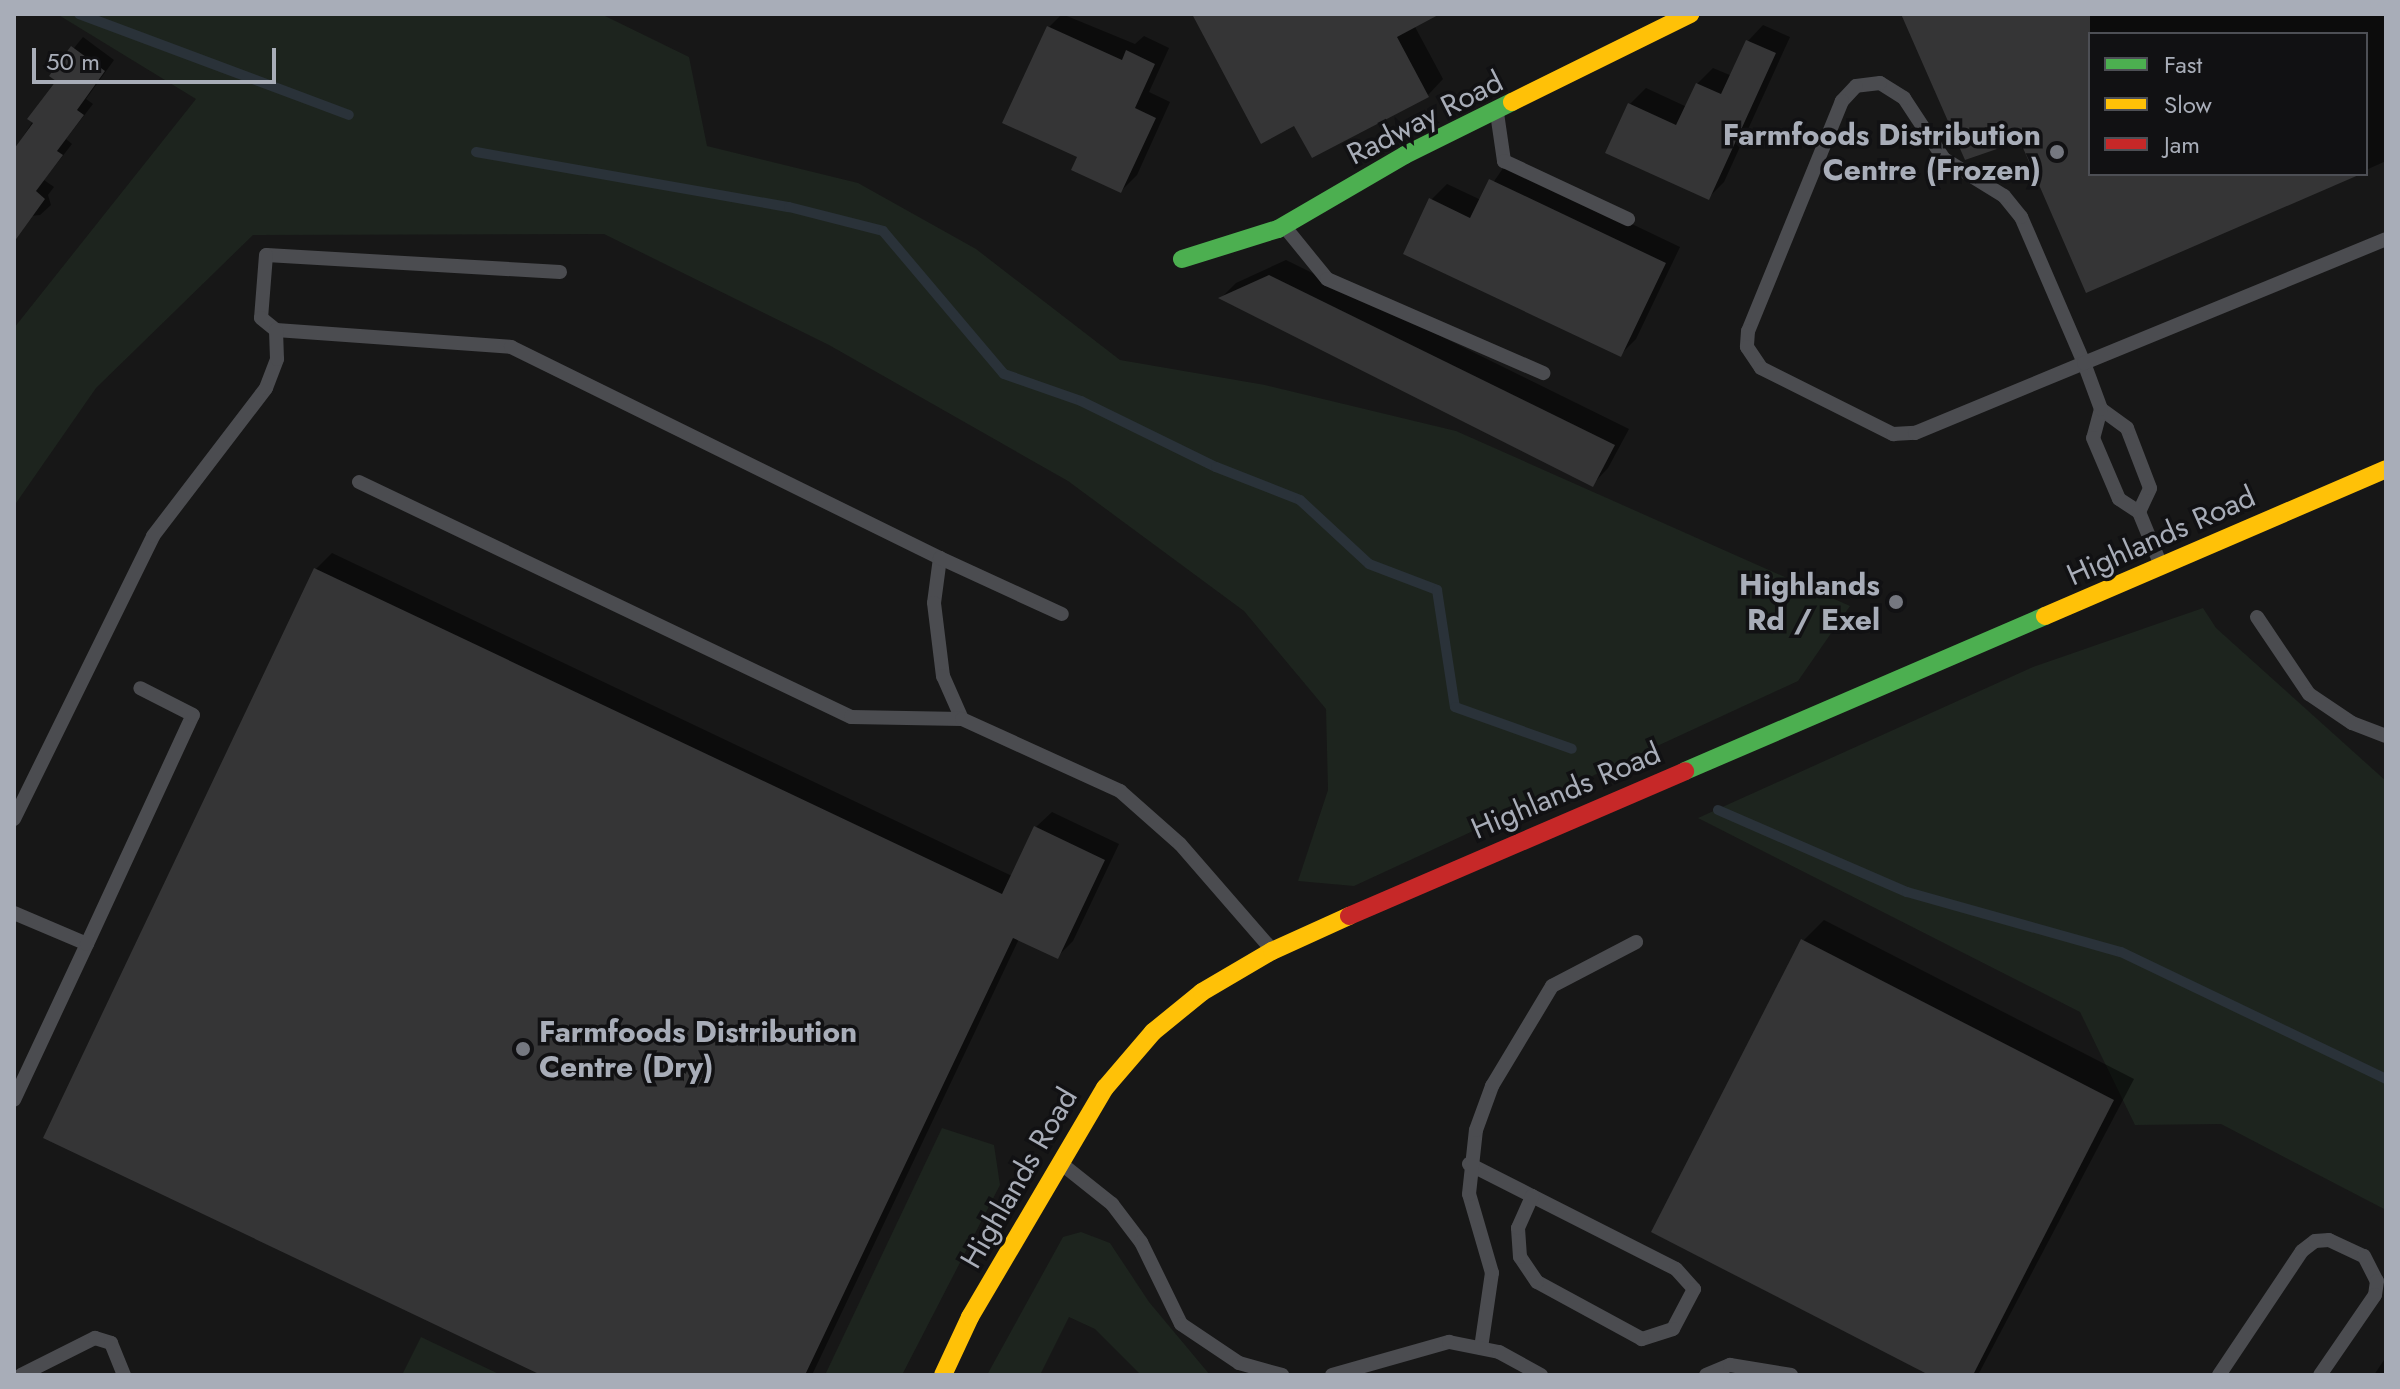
<!DOCTYPE html>
<style>
body{margin:0}
#map{position:relative;width:2400px;height:1389px;overflow:hidden;background:#171717;font-family:Jost,sans-serif}
div>[style]{position:absolute}
[style*='--x']{left:calc(var(--x)*1px);top:calc(var(--y)*1px);width:calc(var(--w)*1px);rotate:calc(var(--a)*1deg)}
.green>*{inset:0;background:#1d241e}
.shadow>*{inset:0;background:#0007}
.stream>*{height:10px;margin:-5px;padding:0 5px;transform-origin:5px;border-radius:5px;background:#2a3239}
.building>*{inset:0;background:#353536}
.lane>*{height:14px;margin:-7px;padding:0 7px;transform-origin:7px;border-radius:7px;background:#4b4c50}
.fast>*{height:18px;margin:-9px;padding:0 9px;transform-origin:9px;border-radius:9px;background:#4caf50}
.slow>*{height:18px;margin:-9px;padding:0 9px;transform-origin:9px;border-radius:9px;background:#ffc107}
.jam>*{height:18px;margin:-9px;padding:0 9px;transform-origin:9px;border-radius:9px;background:#c62828}
.dots>*{width:22px;height:22px;translate:-50% -50%;box-sizing:border-box;border:4px solid #111113;border-radius:50%}
span{translate:-50% -50%;white-space:nowrap;text-align:center;line-height:1.15;-webkit-text-stroke:7px #111113;paint-order:stroke}
.street-label{font-size:30px;color:#a8adb8}
.poi-label{font-size:30px;color:#a8adb8;font-weight:700}
.right{translate:-100% -50%;text-align:right}
.left{translate:0 -50%;text-align:left}
.frame{position:absolute;inset:0;border:16px solid #a8adb8;pointer-events:none}
.legend{position:absolute;left:2088px;top:32px;width:280px;height:144px;box-sizing:border-box;background:#111113;border:2px solid #4d4f55;margin:0;padding:10px 14px;list-style:none;font-size:24px;color:#a8adb8}
.legend li{display:flex;align-items:center;gap:16px;height:40px}
.legend b{width:40px;border:2px solid #4d4f55}
.scale{position:absolute;left:32px;top:48px;width:244px;height:36px;box-sizing:border-box;border:4px solid #a8adb8;border-top:0;padding-left:10px;font-size:24px;line-height:28px;white-space:nowrap;color:#a8adb8;-webkit-text-stroke:6px #111113;paint-order:stroke}
</style>
<div id="map">
<div class="green">
<div style="clip-path:polygon(57px 14px,601px 14px,689px 57px,707px 146px,858px 183px,976px 249px,1120px 360px,1265px 385px,1456px 431px,1850px 606px,1798px 681px,1354px 886px,1298px 881px,1328px 790px,1326px 709px,1244px 611px,1068px 481px,829px 345px,604px 234px,253px 235px,96px 388px,14px 506px,14px 328px,196px 99px)"></div>
<div style="clip-path:polygon(2203px 608px,2216px 628px,2386px 781px,2386px 1210px,2221px 1124px,2135px 1125px,2080px 1012px,1698px 818px,2033px 667px)"></div>
<div style="clip-path:polygon(942px 1128px,994px 1145px,1000px 1185px,902px 1375px,825px 1375px)"></div>
<div style="clip-path:polygon(1081px 1232px,1110px 1243px,1149px 1302px,1210px 1375px,1141px 1375px,1095px 1329px,1069px 1317px,1040px 1375px,987px 1375px,1063px 1237px)"></div>
<div style="clip-path:polygon(421px 1337px,501px 1375px,402px 1375px)"></div>
</div>
<div class="shadow">
<div style="clip-path:polygon(1062px 14px,1135px 44px,1144px 36px,1169px 48px,1149px 92px,1170px 102px,1137px 175px,1121px 191px,1080px 156px,1005px 122px,1049px 27px)"></div>
<div style="clip-path:polygon(1195px 14px,1435px 14px,1414px 25px,1443px 79px,1428px 95px,1295px 124px)"></div>
<div style="clip-path:polygon(1903px 14px,2386px 14px,2386px 161px,2366px 170px,2366px 34px,2090px 34px,2090px 174px,2356px 174px,2087px 290px,2021px 138px)"></div>
<div style="clip-path:polygon(1763px 25px,1790px 37px,1724px 182px,1708px 198px,1630px 104px,1646px 88px,1687px 107px,1697px 84px,1713px 68px,1732px 76px,1748px 41px)"></div>
<div style="clip-path:polygon(83px 37px,114px 60px,86px 99px,93px 104px,66px 139px,72px 144px,44px 180px,54px 187px,48px 195px,51px 205px,40px 215px,21px 217px,14px 211px,14px 151px,59px 80px,52px 75px)"></div>
<div style="clip-path:polygon(1506px 164px,1680px 247px,1636px 339px,1620px 355px,1431px 200px,1447px 184px,1481px 200px)"></div>
<div style="clip-path:polygon(1286px 260px,1629px 429px,1608px 468px,1593px 484px,1221px 298px,1236px 283px)"></div>
<div style="clip-path:polygon(332px 553px,1012px 876px,1036px 827px,1052px 812px,1119px 844px,1073px 941px,1057px 957px,1019px 939px,812px 1375px,545px 1375px,46px 1137px,316px 569px)"></div>
<div style="clip-path:polygon(1824px 920px,2134px 1079px,1978px 1375px,1934px 1375px,1803px 941px)"></div>
<div style="clip-path:polygon(2386px 1357px,2386px 1375px,2374px 1375px)"></div>
</div>
<div class="stream">
<div style="--x:79;--y:14;--w:288;--a:20.5"></div>
<div style="--x:476;--y:152;--w:318;--a:10"></div>
<div style="--x:789;--y:207;--w:97;--a:14.3"></div>
<div style="--x:883;--y:231;--w:187;--a:49.8"></div>
<div style="--x:1004;--y:374;--w:82;--a:19.3"></div>
<div style="--x:1081;--y:401;--w:150;--a:26.1"></div>
<div style="--x:1216;--y:467;--w:90;--a:21.4"></div>
<div style="--x:1300;--y:500;--w:94;--a:42.8"></div>
<div style="--x:1369;--y:564;--w:73;--a:20.9"></div>
<div style="--x:1437;--y:590;--w:118;--a:81.3"></div>
<div style="--x:1455;--y:707;--w:124;--a:19.7"></div>
<div style="--x:1718;--y:810;--w:206;--a:23.5"></div>
<div style="--x:1907;--y:892;--w:222;--a:15.7"></div>
<div style="--x:2121;--y:952;--w:294;--a:25.6"></div>
</div>
<div class="building">
<div style="clip-path:polygon(1192px 14px,1440px 14px,1397px 37px,1429px 97px,1312px 158px,1294px 126px,1261px 144px)"></div>
<div style="clip-path:polygon(1901px 14px,2090px 14px,2090px 174px,2361px 174px,2086px 293px,2020px 141px,1965px 160px)"></div>
<div style="clip-path:polygon(1047px 26px,1122px 60px,1126px 50px,1155px 64px,1135px 108px,1156px 118px,1121px 193px,1071px 170px,1077px 157px,1002px 123px)"></div>
<div style="clip-path:polygon(1746px 40px,1776px 53px,1709px 200px,1605px 153px,1628px 103px,1676px 125px,1696px 83px,1721px 94px)"></div>
<div style="clip-path:polygon(71px 46px,105px 71px,77px 110px,84px 115px,57px 151px,63px 155px,36px 191px,45px 199px,14px 242px,14px 149px,33px 123px,27px 119px,56px 81px,49px 76px)"></div>
<div style="clip-path:polygon(1489px 179px,1666px 263px,1621px 357px,1403px 254px,1429px 198px,1470px 218px)"></div>
<div style="clip-path:polygon(1269px 275px,1615px 445px,1593px 487px,1218px 298px)"></div>
<div style="clip-path:polygon(314px 568px,1002px 894px,1034px 826px,1105px 860px,1058px 959px,1013px 938px,805px 1375px,541px 1375px,43px 1138px)"></div>
<div style="clip-path:polygon(1801px 939px,2114px 1100px,1973px 1375px,1929px 1375px,1651px 1232px)"></div>
</div>
<div class="lane">
<div style="--x:1497;--y:113;--w:49;--a:81.7"></div>
<div style="--x:1504;--y:161;--w:137;--a:25.1"></div>
<div style="--x:1284;--y:226;--w:68;--a:50.9"></div>
<div style="--x:1327;--y:279;--w:236;--a:23.5"></div>
<div style="--x:560;--y:272;--w:294;--a:-176.7"></div>
<div style="--x:266;--y:255;--w:63;--a:94.5"></div>
<div style="--x:261;--y:318;--w:19;--a:39"></div>
<div style="--x:276;--y:330;--w:236;--a:4.1"></div>
<div style="--x:511;--y:347;--w:478;--a:26.2"></div>
<div style="--x:940;--y:558;--w:45;--a:97.6"></div>
<div style="--x:934;--y:603;--w:74;--a:83"></div>
<div style="--x:943;--y:676;--w:47;--a:66.2"></div>
<div style="--x:2101;--y:409;--w:30;--a:105"></div>
<div style="--x:2093;--y:438;--w:66;--a:66.9"></div>
<div style="--x:2119;--y:499;--w:24;--a:33"></div>
<div style="--x:2139;--y:512;--w:55;--a:67.6"></div>
<div style="--x:359;--y:482;--w:545;--a:25.53"></div>
<div style="--x:851;--y:717;--w:111;--a:1"></div>
<div style="--x:962;--y:719;--w:174;--a:24.5"></div>
<div style="--x:1120;--y:791;--w:80;--a:41.5"></div>
<div style="--x:1180;--y:844;--w:140;--a:49"></div>
<div style="--x:2139;--y:512;--w:26;--a:-65"></div>
<div style="--x:2150;--y:488;--w:64;--a:-111"></div>
<div style="--x:2127;--y:428;--w:32;--a:-144"></div>
<div style="--x:2101;--y:409;--w:49;--a:-110.3"></div>
<div style="--x:2084;--y:363;--w:159;--a:-113.3"></div>
<div style="--x:2021;--y:217;--w:27;--a:-129"></div>
<div style="--x:2004;--y:196;--w:70;--a:-148.3"></div>
<div style="--x:1944;--y:159;--w:73;--a:-123.3"></div>
<div style="--x:1904;--y:98;--w:28;--a:-148"></div>
<div style="--x:1880;--y:83;--w:24;--a:173"></div>
<div style="--x:1856;--y:86;--w:21;--a:133"></div>
<div style="--x:1842;--y:101;--w:248;--a:112.2"></div>
<div style="--x:1748;--y:331;--w:16;--a:94"></div>
<div style="--x:1747;--y:347;--w:25;--a:56"></div>
<div style="--x:1761;--y:368;--w:148;--a:26.6"></div>
<div style="--x:1893;--y:434;--w:22;--a:-3"></div>
<div style="--x:1915;--y:433;--w:183;--a:-22.5"></div>
<div style="--x:2084;--y:363;--w:326;--a:-22.3"></div>
<div style="--x:940;--y:558;--w:134;--a:24.7"></div>
<div style="--x:2257;--y:617;--w:93;--a:56"></div>
<div style="--x:2309;--y:694;--w:52;--a:34"></div>
<div style="--x:2352;--y:723;--w:36;--a:21"></div>
<div style="--x:14;--y:819;--w:315;--a:-63.8"></div>
<div style="--x:153;--y:536;--w:186;--a:-52.6"></div>
<div style="--x:266;--y:388;--w:31;--a:-69"></div>
<div style="--x:277;--y:359;--w:29;--a:-92"></div>
<div style="--x:14;--y:913;--w:79;--a:23"></div>
<div style="--x:87;--y:944;--w:172;--a:115.1"></div>
<div style="--x:87;--y:944;--w:252;--a:-65.2"></div>
<div style="--x:193;--y:715;--w:59;--a:-153"></div>
<div style="--x:1469;--y:1164;--w:71;--a:26.9"></div>
<div style="--x:1532;--y:1196;--w:161;--a:26.9"></div>
<div style="--x:1676;--y:1269;--w:27;--a:48"></div>
<div style="--x:1694;--y:1289;--w:45;--a:117.7"></div>
<div style="--x:1673;--y:1329;--w:33;--a:162"></div>
<div style="--x:1642;--y:1339;--w:119;--a:-151.5"></div>
<div style="--x:1537;--y:1282;--w:30;--a:-124"></div>
<div style="--x:1520;--y:1257;--w:29;--a:-94"></div>
<div style="--x:1518;--y:1228;--w:35;--a:-66"></div>
<div style="--x:1063;--y:1165;--w:63;--a:38.5"></div>
<div style="--x:1112;--y:1204;--w:48;--a:52.7"></div>
<div style="--x:1141;--y:1242;--w:91;--a:64"></div>
<div style="--x:1181;--y:1324;--w:70;--a:33.9"></div>
<div style="--x:1239;--y:1363;--w:45;--a:15.6"></div>
<div style="--x:1481;--y:1348;--w:76;--a:-81.7"></div>
<div style="--x:1492;--y:1273;--w:82;--a:-106.2"></div>
<div style="--x:1469;--y:1194;--w:64;--a:-83.8"></div>
<div style="--x:1476;--y:1130;--w:47;--a:-70"></div>
<div style="--x:1492;--y:1086;--w:117;--a:-59"></div>
<div style="--x:1552;--y:986;--w:95;--a:-27.6"></div>
<div style="--x:21;--y:1375;--w:83;--a:-26.6"></div>
<div style="--x:95;--y:1338;--w:17;--a:17"></div>
<div style="--x:111;--y:1343;--w:35;--a:68"></div>
<div style="--x:1332;--y:1375;--w:122;--a:-15.8"></div>
<div style="--x:1449;--y:1342;--w:51;--a:11.3"></div>
<div style="--x:1499;--y:1352;--w:48;--a:28.7"></div>
<div style="--x:1706;--y:1375;--w:26;--a:-23"></div>
<div style="--x:1730;--y:1365;--w:62;--a:9.3"></div>
<div style="--x:2219;--y:1375;--w:149;--a:-56.2"></div>
<div style="--x:2302;--y:1251;--w:16;--a:-38"></div>
<div style="--x:2315;--y:1241;--w:14;--a:-4"></div>
<div style="--x:2329;--y:1240;--w:38;--a:25"></div>
<div style="--x:2364;--y:1256;--w:28;--a:63"></div>
<div style="--x:2377;--y:1281;--w:14;--a:98"></div>
<div style="--x:2375;--y:1295;--w:97;--a:124.5"></div>
</div>
<div class="fast">
<div style="--x:1182;--y:259;--w:101;--a:-17.4"></div>
<div style="--x:1278;--y:229;--w:147;--a:-30.2"></div>
<div style="--x:1405;--y:155;--w:119;--a:-26.4"></div>
<div style="--x:1685;--y:771;--w:392;--a:-23.3"></div>
</div>
<div class="slow">
<div style="--x:1512;--y:102;--w:199;--a:-26.3"></div>
<div style="--x:2045;--y:616;--w:371;--a:-23.3"></div>
<div style="--x:943;--y:1375;--w:64;--a:-65"></div>
<div style="--x:970;--y:1317;--w:266;--a:-59.5"></div>
<div style="--x:1105;--y:1088;--w:74;--a:-49.4"></div>
<div style="--x:1153;--y:1032;--w:63;--a:-39.2"></div>
<div style="--x:1202;--y:992;--w:81;--a:-30.4"></div>
<div style="--x:1272;--y:951;--w:85;--a:-24.4"></div>
</div>
<div class="jam">
<div style="--x:1349;--y:916;--w:366;--a:-23.3"></div>
</div>
<div class="dots">
<div style="left:2057px;top:152px;background:#757880"></div>
<div style="left:1896px;top:602px;background:#757880"></div>
<div style="left:523px;top:1049px;background:#757880"></div>
</div>
<div class="street-label">
<span style="left:1425px;top:118px;rotate:-27deg">Radway Road</span>
<span style="left:2161px;top:536px;rotate:-24deg">Highlands Road</span>
<span style="left:1566px;top:791px;rotate:-23deg">Highlands Road</span>
<span style="left:1019px;top:1178px;rotate:-60deg">Highlands Road</span>
</div>
<div class="poi-label">
<span class="right" style="left:2041px;top:152px">Farmfoods Distribution<br>Centre (Frozen)</span>
<span class="right" style="left:1880px;top:602px">Highlands<br>Rd / Exel</span>
<span class="left" style="left:539px;top:1049px">Farmfoods Distribution<br>Centre (Dry)</span>
</div>
<div class="frame"></div>
<ul class="legend">
<li><b style="height:10px;background:#4caf50"></b>Fast</li>
<li><b style="height:10px;background:#ffc107"></b>Slow</li>
<li><b style="height:10px;background:#c62828"></b>Jam</li>
</ul>
<div class="scale">50 m</div>
</div>
